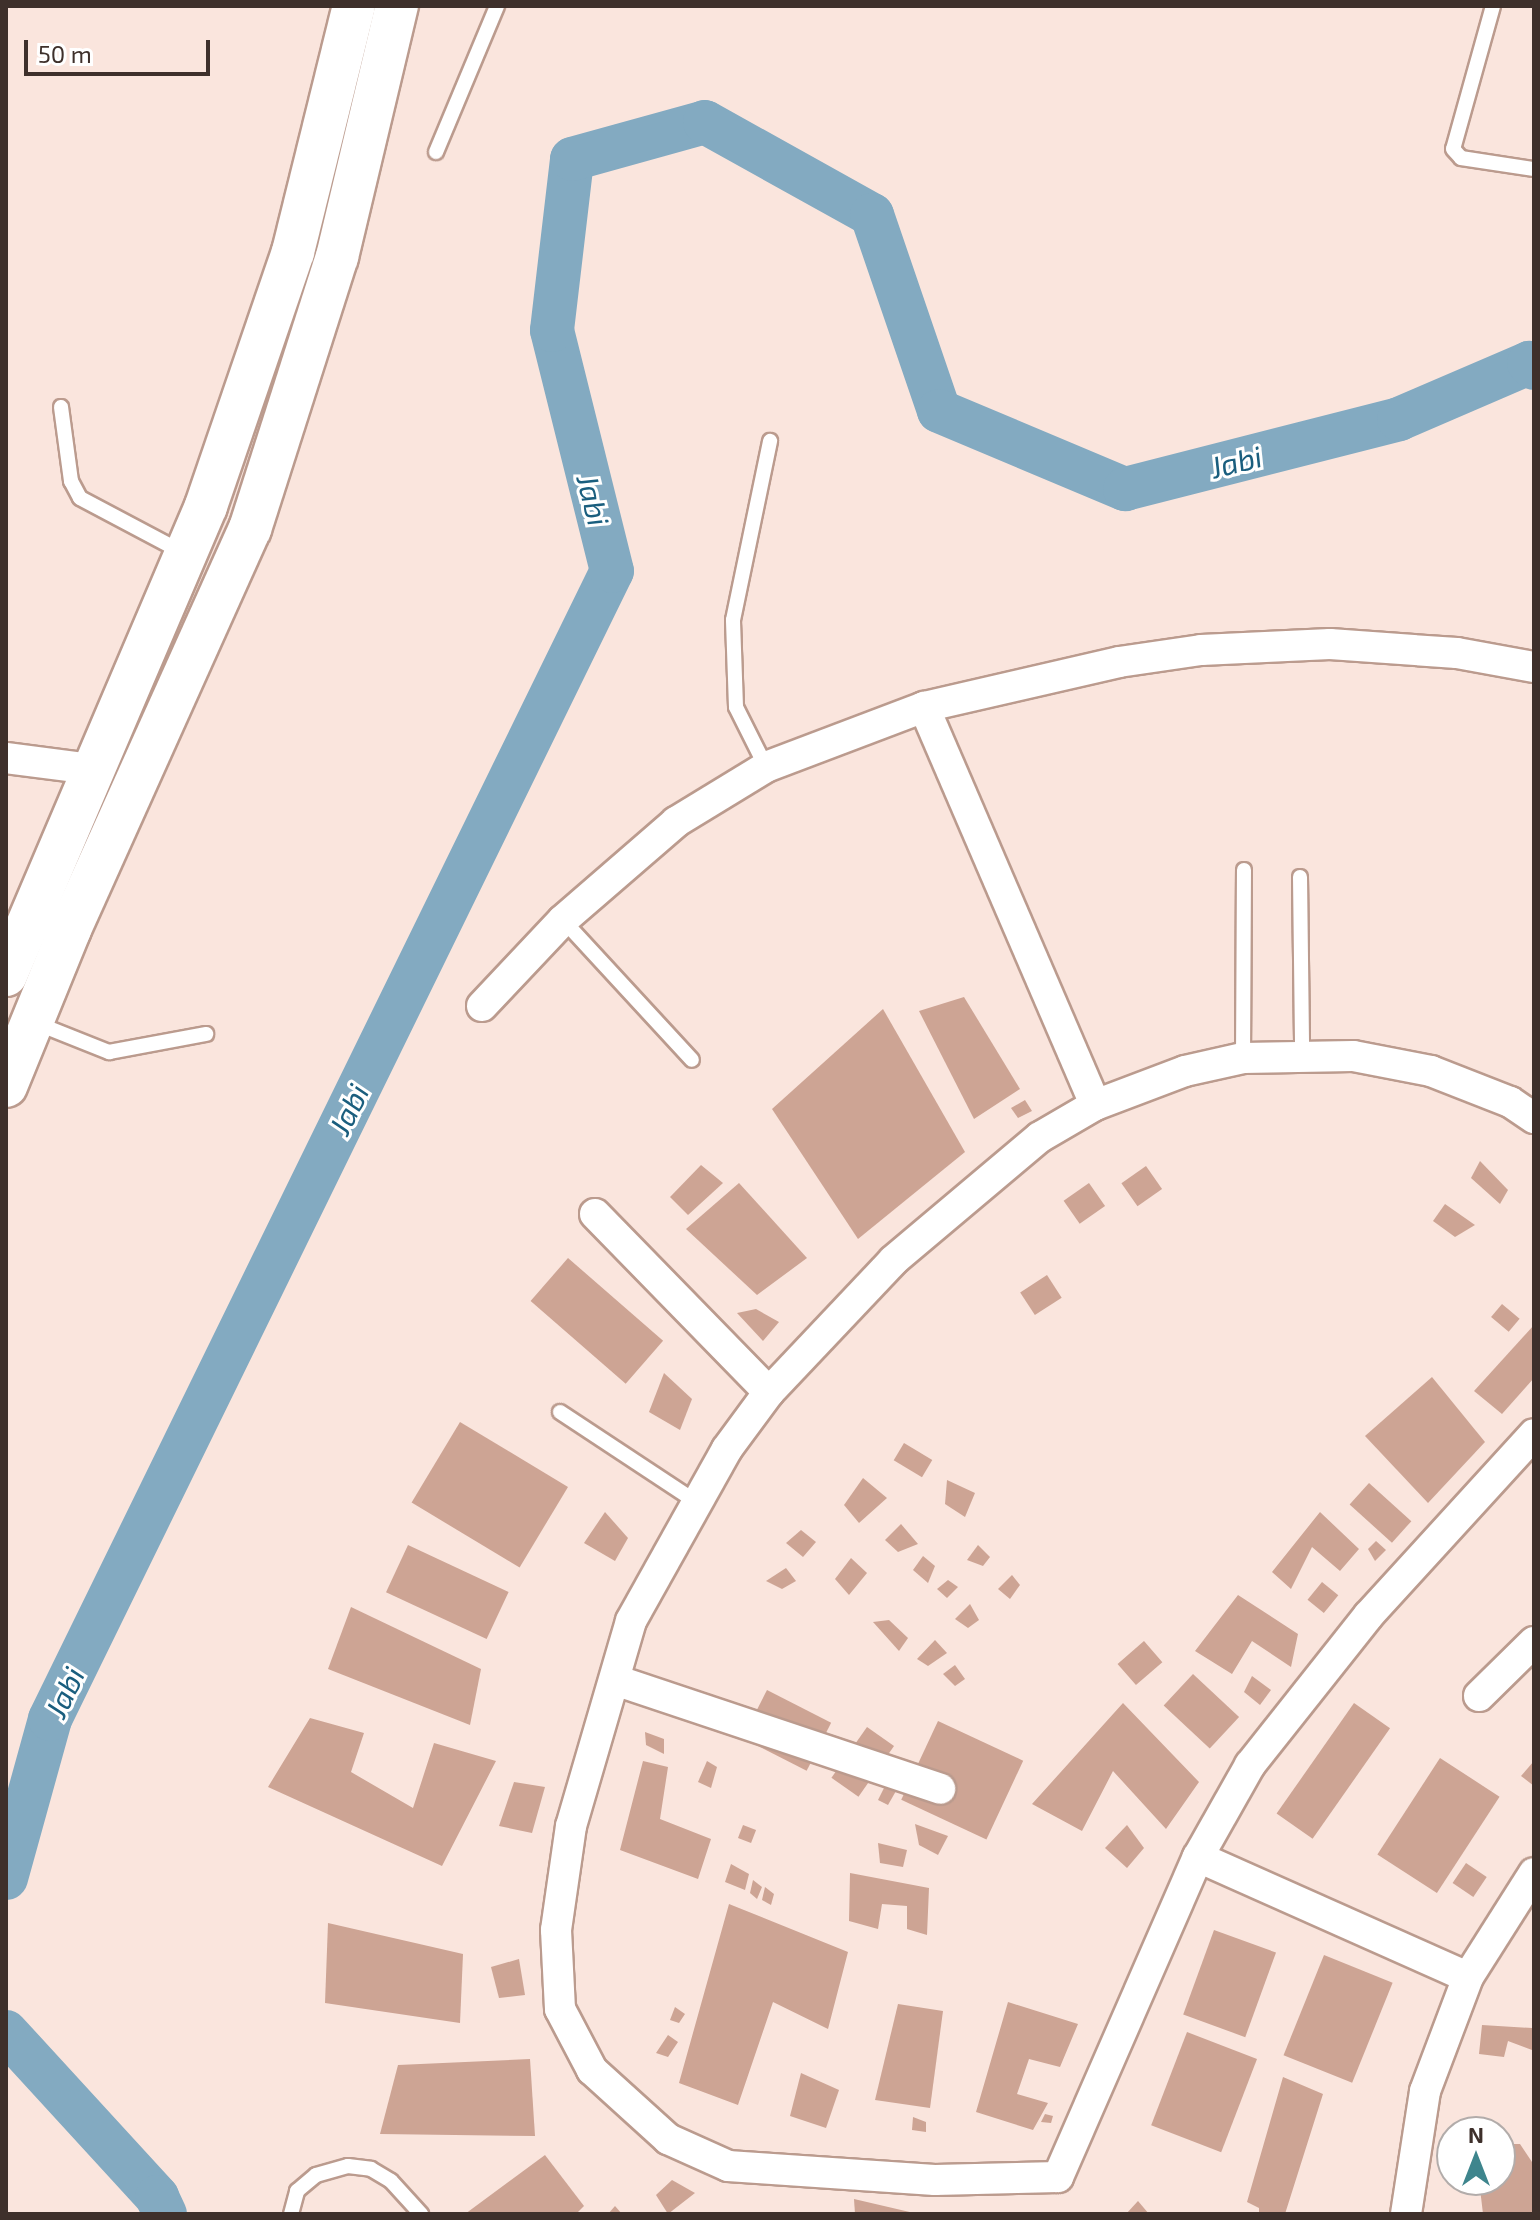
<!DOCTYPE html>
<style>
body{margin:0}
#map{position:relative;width:1540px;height:2220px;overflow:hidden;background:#fae5dd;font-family:"Exo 2",sans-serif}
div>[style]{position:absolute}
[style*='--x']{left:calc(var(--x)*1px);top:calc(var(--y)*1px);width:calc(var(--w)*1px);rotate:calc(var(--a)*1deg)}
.river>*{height:44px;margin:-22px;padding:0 22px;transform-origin:22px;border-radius:22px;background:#83aac1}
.building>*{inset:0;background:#cda494;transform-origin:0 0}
.roads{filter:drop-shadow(2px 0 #bb9b8e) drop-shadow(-2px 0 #bb9b8e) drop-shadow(0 2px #bb9b8e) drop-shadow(0 -2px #bb9b8e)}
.lane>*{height:14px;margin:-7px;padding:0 7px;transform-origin:7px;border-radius:7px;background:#fff}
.street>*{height:30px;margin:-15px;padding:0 15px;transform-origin:15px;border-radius:15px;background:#fff}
.secondary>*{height:42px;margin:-21px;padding:0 21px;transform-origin:21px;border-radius:21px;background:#fff}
span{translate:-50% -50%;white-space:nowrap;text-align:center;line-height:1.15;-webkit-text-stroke:6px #fff;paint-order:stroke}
.water-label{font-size:30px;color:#1a5e7e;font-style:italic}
.frame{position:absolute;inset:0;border:8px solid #3e302b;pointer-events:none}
.north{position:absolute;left:1436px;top:2116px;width:80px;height:80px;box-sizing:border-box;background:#fff;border:2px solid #b2acaa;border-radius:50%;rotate:0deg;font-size:22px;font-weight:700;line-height:32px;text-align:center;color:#3e302b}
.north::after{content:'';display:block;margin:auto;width:28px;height:36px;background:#3e858d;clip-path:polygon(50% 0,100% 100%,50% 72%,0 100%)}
.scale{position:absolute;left:24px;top:40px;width:186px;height:36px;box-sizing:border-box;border:4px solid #3e302b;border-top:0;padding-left:10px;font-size:24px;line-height:28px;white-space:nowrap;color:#3e302b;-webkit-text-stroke:6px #fff;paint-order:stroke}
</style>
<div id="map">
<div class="river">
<div style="--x:6;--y:1878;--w:165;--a:-74.5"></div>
<div style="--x:50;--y:1719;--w:1278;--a:-63.92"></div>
<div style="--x:612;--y:571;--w:248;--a:-104"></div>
<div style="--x:552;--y:330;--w:172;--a:-83.3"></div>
<div style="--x:572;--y:159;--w:138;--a:-15.5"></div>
<div style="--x:705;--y:122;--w:191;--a:29.1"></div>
<div style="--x:872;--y:215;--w:207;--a:71.1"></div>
<div style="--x:939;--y:411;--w:202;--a:22.8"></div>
<div style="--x:1125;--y:489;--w:283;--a:-14.3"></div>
<div style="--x:1399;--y:419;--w:142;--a:-23.3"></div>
<div style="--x:1529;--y:363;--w:7;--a:45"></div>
<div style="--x:6;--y:2032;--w:224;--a:47.5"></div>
<div style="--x:157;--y:2197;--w:19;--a:65"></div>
</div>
<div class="building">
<div style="clip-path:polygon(964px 997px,1020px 1089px,974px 1119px,919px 1011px)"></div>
<div style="clip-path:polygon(883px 1009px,965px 1152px,858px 1239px,772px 1109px)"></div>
<div style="clip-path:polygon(1025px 1100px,1032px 1111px,1018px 1118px,1011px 1108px)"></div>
<div style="clip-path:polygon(1480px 1161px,1508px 1190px,1500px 1204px,1471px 1178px)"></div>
<div style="clip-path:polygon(701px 1165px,723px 1183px,688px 1215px,670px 1197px)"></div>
<div style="left:1146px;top:1166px;width:28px;height:30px;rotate:55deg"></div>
<div style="clip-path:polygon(739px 1183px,807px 1258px,757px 1295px,686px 1229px)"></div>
<div style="left:1089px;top:1183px;width:28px;height:31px;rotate:55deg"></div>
<div style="clip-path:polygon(1445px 1204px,1475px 1225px,1455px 1237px,1433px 1221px)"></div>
<div style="left:568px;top:1258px;width:126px;height:57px;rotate:41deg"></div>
<div style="left:1047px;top:1275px;width:27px;height:32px;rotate:57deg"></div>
<div style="left:1502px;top:1304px;width:23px;height:17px;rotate:40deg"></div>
<div style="clip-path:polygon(756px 1309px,779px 1322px,763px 1341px,737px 1313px)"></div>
<div style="clip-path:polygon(1534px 1325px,1534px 1378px,1502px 1414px,1474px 1391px)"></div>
<div style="clip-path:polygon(664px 1373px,692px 1399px,680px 1430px,649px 1412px)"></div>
<div style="clip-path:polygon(1432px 1377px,1485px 1442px,1428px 1503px,1365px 1436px)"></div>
<div style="left:460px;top:1422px;width:126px;height:94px;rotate:31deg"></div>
<div style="left:904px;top:1443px;width:33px;height:20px;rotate:31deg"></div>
<div style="clip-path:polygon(863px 1478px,887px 1498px,859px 1523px,844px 1505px)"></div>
<div style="clip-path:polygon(947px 1480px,975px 1493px,965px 1517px,945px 1504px)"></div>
<div style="left:1369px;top:1483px;width:57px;height:29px;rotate:42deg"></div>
<div style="clip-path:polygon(605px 1512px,628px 1538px,615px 1561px,584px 1543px)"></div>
<div style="clip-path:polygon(1320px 1512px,1359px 1549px,1340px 1571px,1312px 1547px,1291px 1589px,1272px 1572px)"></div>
<div style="clip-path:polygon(901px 1524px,918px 1544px,898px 1552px,885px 1540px)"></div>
<div style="clip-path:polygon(801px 1530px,816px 1542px,803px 1557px,786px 1543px)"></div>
<div style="clip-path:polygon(1376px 1541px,1386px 1550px,1375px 1561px,1368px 1549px)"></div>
<div style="left:408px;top:1545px;width:111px;height:52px;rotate:25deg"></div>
<div style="clip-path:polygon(978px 1545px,990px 1557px,983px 1566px,967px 1560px)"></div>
<div style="clip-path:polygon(923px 1556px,935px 1566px,928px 1583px,913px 1570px)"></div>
<div style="clip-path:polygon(851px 1558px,867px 1573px,849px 1595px,835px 1579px)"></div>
<div style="clip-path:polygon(786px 1568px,796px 1581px,782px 1589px,766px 1581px)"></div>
<div style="clip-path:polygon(1012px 1575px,1020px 1585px,1010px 1599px,998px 1589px)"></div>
<div style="clip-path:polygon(948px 1580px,958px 1587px,947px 1598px,937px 1589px)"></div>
<div style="left:1322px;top:1582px;width:21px;height:23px;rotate:39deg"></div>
<div style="clip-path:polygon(1238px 1595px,1298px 1634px,1291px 1667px,1252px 1641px,1232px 1674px,1195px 1651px)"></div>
<div style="clip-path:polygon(970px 1604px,979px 1620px,968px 1628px,955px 1619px)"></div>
<div style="clip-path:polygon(351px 1607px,481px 1669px,470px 1725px,328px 1669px)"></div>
<div style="clip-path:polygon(889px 1620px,908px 1638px,899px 1651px,873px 1622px)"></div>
<div style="clip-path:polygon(935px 1640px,947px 1653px,928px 1666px,917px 1659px)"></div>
<div style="left:1144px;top:1641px;width:28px;height:35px;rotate:49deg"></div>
<div style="clip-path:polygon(955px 1665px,965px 1679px,955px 1686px,943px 1674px)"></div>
<div style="left:1193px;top:1674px;width:63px;height:43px;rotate:43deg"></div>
<div style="clip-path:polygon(1252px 1676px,1271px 1690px,1260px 1705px,1244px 1692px)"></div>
<div style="left:767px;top:1690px;width:72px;height:54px;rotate:27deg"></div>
<div style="clip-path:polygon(1123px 1703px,1199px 1782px,1166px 1829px,1113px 1771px,1082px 1831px,1032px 1804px)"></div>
<div style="left:1354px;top:1703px;width:44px;height:135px;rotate:35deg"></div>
<div style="clip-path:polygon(310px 1718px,364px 1733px,351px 1772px,413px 1808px,434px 1743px,496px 1761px,442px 1866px,268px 1787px)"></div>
<div style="left:938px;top:1721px;width:94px;height:87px;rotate:25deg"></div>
<div style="left:867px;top:1727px;width:33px;height:62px;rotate:35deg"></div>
<div style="clip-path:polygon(645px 1732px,664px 1739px,664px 1754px,646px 1745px)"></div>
<div style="left:1440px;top:1758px;width:71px;height:115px;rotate:33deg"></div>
<div style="clip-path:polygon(643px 1761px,668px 1767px,660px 1819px,711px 1839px,698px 1879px,620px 1850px)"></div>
<div style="clip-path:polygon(707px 1761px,717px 1767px,711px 1788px,698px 1782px)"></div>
<div style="clip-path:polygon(1534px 1761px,1534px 1786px,1521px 1776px)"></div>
<div style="clip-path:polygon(892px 1772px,904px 1777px,888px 1805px,878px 1800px)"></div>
<div style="clip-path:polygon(514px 1782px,545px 1787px,532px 1833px,499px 1826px)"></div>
<div style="clip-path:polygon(915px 1824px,948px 1836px,938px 1855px,919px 1845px)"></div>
<div style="left:743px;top:1825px;width:14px;height:14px;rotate:21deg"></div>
<div style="clip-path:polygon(1127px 1825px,1144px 1848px,1127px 1868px,1105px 1848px)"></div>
<div style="clip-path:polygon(878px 1843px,907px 1850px,903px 1867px,880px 1863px)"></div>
<div style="left:1466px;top:1863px;width:25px;height:24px;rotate:34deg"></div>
<div style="clip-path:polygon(731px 1864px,749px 1874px,745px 1890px,725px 1882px)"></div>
<div style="clip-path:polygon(850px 1873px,929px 1888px,927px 1935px,907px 1929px,907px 1906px,882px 1904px,878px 1929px,849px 1921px)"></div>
<div style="clip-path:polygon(753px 1880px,762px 1887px,757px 1899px,750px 1893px)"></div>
<div style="clip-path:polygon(765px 1887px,774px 1894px,771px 1905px,762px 1900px)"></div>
<div style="clip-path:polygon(729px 1904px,848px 1952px,828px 2029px,773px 2002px,738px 2105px,679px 2083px)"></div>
<div style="clip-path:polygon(328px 1923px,463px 1954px,460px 2023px,325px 2003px)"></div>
<div style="left:1214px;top:1930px;width:66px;height:90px;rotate:20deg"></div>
<div style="left:1324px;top:1955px;width:74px;height:108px;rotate:22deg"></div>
<div style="clip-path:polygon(519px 1959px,525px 1995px,499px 1998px,491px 1967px)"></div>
<div style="clip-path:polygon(1008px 2002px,1078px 2024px,1060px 2067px,1029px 2059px,1017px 2094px,1048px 2103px,1033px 2130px,976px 2112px)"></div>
<div style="clip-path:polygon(898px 2004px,943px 2011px,930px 2108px,875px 2100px)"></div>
<div style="clip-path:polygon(675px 2007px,685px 2014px,679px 2023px,670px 2020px)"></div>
<div style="clip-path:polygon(1482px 2025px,1532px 2028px,1532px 2050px,1508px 2041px,1504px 2057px,1479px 2054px)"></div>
<div style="left:1187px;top:2032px;width:75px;height:100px;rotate:21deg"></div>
<div style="clip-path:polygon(668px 2035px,678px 2042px,668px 2057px,656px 2053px)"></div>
<div style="clip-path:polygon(530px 2059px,535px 2136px,380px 2134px,398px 2065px)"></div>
<div style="clip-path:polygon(801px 2073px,839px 2090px,826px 2128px,790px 2116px)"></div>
<div style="clip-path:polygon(1283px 2077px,1323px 2094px,1285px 2214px,1259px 2214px,1259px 2208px,1247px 2202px)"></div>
<div style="clip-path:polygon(1045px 2114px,1053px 2116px,1051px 2123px,1041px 2122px)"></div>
<div style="clip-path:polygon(913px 2117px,926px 2122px,926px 2132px,912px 2130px)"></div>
<div style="clip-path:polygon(1500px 2144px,1520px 2144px,1534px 2165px,1534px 2213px,1483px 2214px,1479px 2180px,1500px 2180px)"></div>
<div style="clip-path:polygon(545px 2155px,584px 2206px,576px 2214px,465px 2214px)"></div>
<div style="clip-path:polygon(672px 2180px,695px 2193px,668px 2214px,656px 2195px)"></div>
<div style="clip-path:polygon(854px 2199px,914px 2213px,914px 2214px,855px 2214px)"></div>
<div style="clip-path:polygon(1138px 2201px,1149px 2214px,1126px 2214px)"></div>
<div style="clip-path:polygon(615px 2206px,622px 2214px,608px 2214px)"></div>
</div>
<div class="roads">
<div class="lane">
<div style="--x:1493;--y:6;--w:148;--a:105.6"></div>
<div style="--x:1453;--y:149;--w:12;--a:48"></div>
<div style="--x:1461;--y:158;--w:74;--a:8.6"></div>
<div style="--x:436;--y:152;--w:158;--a:-67.3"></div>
<div style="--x:61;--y:407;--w:75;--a:82.3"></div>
<div style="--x:71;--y:481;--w:19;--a:62"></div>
<div style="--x:80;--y:498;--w:118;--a:27.9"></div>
<div style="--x:766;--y:767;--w:67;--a:-116.6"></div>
<div style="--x:736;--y:707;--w:87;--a:-92"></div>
<div style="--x:733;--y:620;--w:183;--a:-78.3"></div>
<div style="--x:1300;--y:877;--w:176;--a:89.3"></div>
<div style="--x:563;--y:920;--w:190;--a:47.3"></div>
<div style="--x:36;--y:1023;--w:79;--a:21.7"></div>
<div style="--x:109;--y:1052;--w:99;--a:-10.5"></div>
<div style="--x:1243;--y:1058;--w:188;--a:-89.7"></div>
<div style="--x:560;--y:1412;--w:162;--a:33.4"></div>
<div style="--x:291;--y:2214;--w:24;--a:-75"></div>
<div style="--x:297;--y:2191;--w:25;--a:-40"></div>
<div style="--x:316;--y:2175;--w:33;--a:-16"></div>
<div style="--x:348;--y:2166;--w:23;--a:7"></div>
<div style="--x:371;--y:2169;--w:23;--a:31"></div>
<div style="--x:391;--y:2181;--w:45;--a:47.7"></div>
</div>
<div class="street">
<div style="--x:924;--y:707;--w:200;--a:-13"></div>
<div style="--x:1119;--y:662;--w:83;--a:-8.3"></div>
<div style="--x:1201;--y:650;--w:129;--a:-2.7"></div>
<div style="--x:1330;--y:644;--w:127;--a:4.1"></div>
<div style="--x:1457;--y:653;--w:78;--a:10.3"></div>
<div style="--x:6;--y:758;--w:87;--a:7.3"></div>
<div style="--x:482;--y:1006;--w:118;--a:-46.7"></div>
<div style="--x:563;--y:920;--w:150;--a:-40.9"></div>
<div style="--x:676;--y:822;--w:105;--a:-31.4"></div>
<div style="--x:766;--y:767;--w:169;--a:-20.8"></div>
<div style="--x:924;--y:707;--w:433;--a:66.7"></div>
<div style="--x:1534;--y:1118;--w:29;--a:-146"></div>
<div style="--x:1510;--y:1102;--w:85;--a:-158.6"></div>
<div style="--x:1431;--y:1071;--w:79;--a:-169.1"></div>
<div style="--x:1353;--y:1056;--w:110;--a:179"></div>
<div style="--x:1243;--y:1058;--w:59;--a:167.4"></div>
<div style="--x:1185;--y:1071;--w:96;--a:159.3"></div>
<div style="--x:1095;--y:1105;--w:64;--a:149.8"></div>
<div style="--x:1040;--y:1137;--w:192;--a:139.9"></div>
<div style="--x:893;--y:1261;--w:180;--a:133.4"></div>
<div style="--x:769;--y:1392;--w:71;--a:126.4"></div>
<div style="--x:727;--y:1449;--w:197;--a:119.2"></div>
<div style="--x:631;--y:1621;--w:214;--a:106.3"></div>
<div style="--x:571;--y:1826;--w:105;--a:98.2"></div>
<div style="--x:556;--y:1930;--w:79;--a:87.1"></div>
<div style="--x:560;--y:2009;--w:69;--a:62.3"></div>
<div style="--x:592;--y:2070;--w:103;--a:42.2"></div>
<div style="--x:668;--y:2139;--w:66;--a:24.2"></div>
<div style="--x:728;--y:2166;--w:207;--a:3.9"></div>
<div style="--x:935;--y:2180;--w:123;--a:-1.4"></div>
<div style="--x:1058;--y:2177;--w:349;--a:-66.4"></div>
<div style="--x:1198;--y:1857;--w:106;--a:-60.5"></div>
<div style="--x:1250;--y:1765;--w:190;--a:-51.6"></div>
<div style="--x:1368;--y:1616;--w:246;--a:-47.6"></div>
<div style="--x:595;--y:1214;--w:249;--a:45.7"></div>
<div style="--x:615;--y:1680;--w:343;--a:18.5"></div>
<div style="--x:1479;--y:1696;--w:77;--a:-44.5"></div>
<div style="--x:1198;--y:1857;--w:295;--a:24"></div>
<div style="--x:1406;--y:2214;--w:124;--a:-81.2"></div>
<div style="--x:1425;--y:2091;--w:122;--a:-69.3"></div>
<div style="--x:1468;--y:1977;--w:123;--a:-57.6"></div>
</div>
<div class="secondary">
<div style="--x:6;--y:975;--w:510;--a:-66.9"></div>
<div style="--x:206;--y:506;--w:268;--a:-71.1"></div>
<div style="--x:293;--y:252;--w:253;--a:-76.1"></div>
<div style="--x:6;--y:1086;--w:170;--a:-67.8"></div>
<div style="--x:70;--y:929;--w:439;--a:-65.8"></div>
<div style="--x:250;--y:529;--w:286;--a:-72.3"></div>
<div style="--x:337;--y:257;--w:258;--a:-76.6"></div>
</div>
</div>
<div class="water-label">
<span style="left:1236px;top:461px;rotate:-14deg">Jabi</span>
<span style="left:594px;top:500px;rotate:76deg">Jabi</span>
<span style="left:348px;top:1109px;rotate:-64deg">Jabi</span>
<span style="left:64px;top:1692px;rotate:-65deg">Jabi</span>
</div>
<div class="frame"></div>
<div class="north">N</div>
<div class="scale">50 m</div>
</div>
